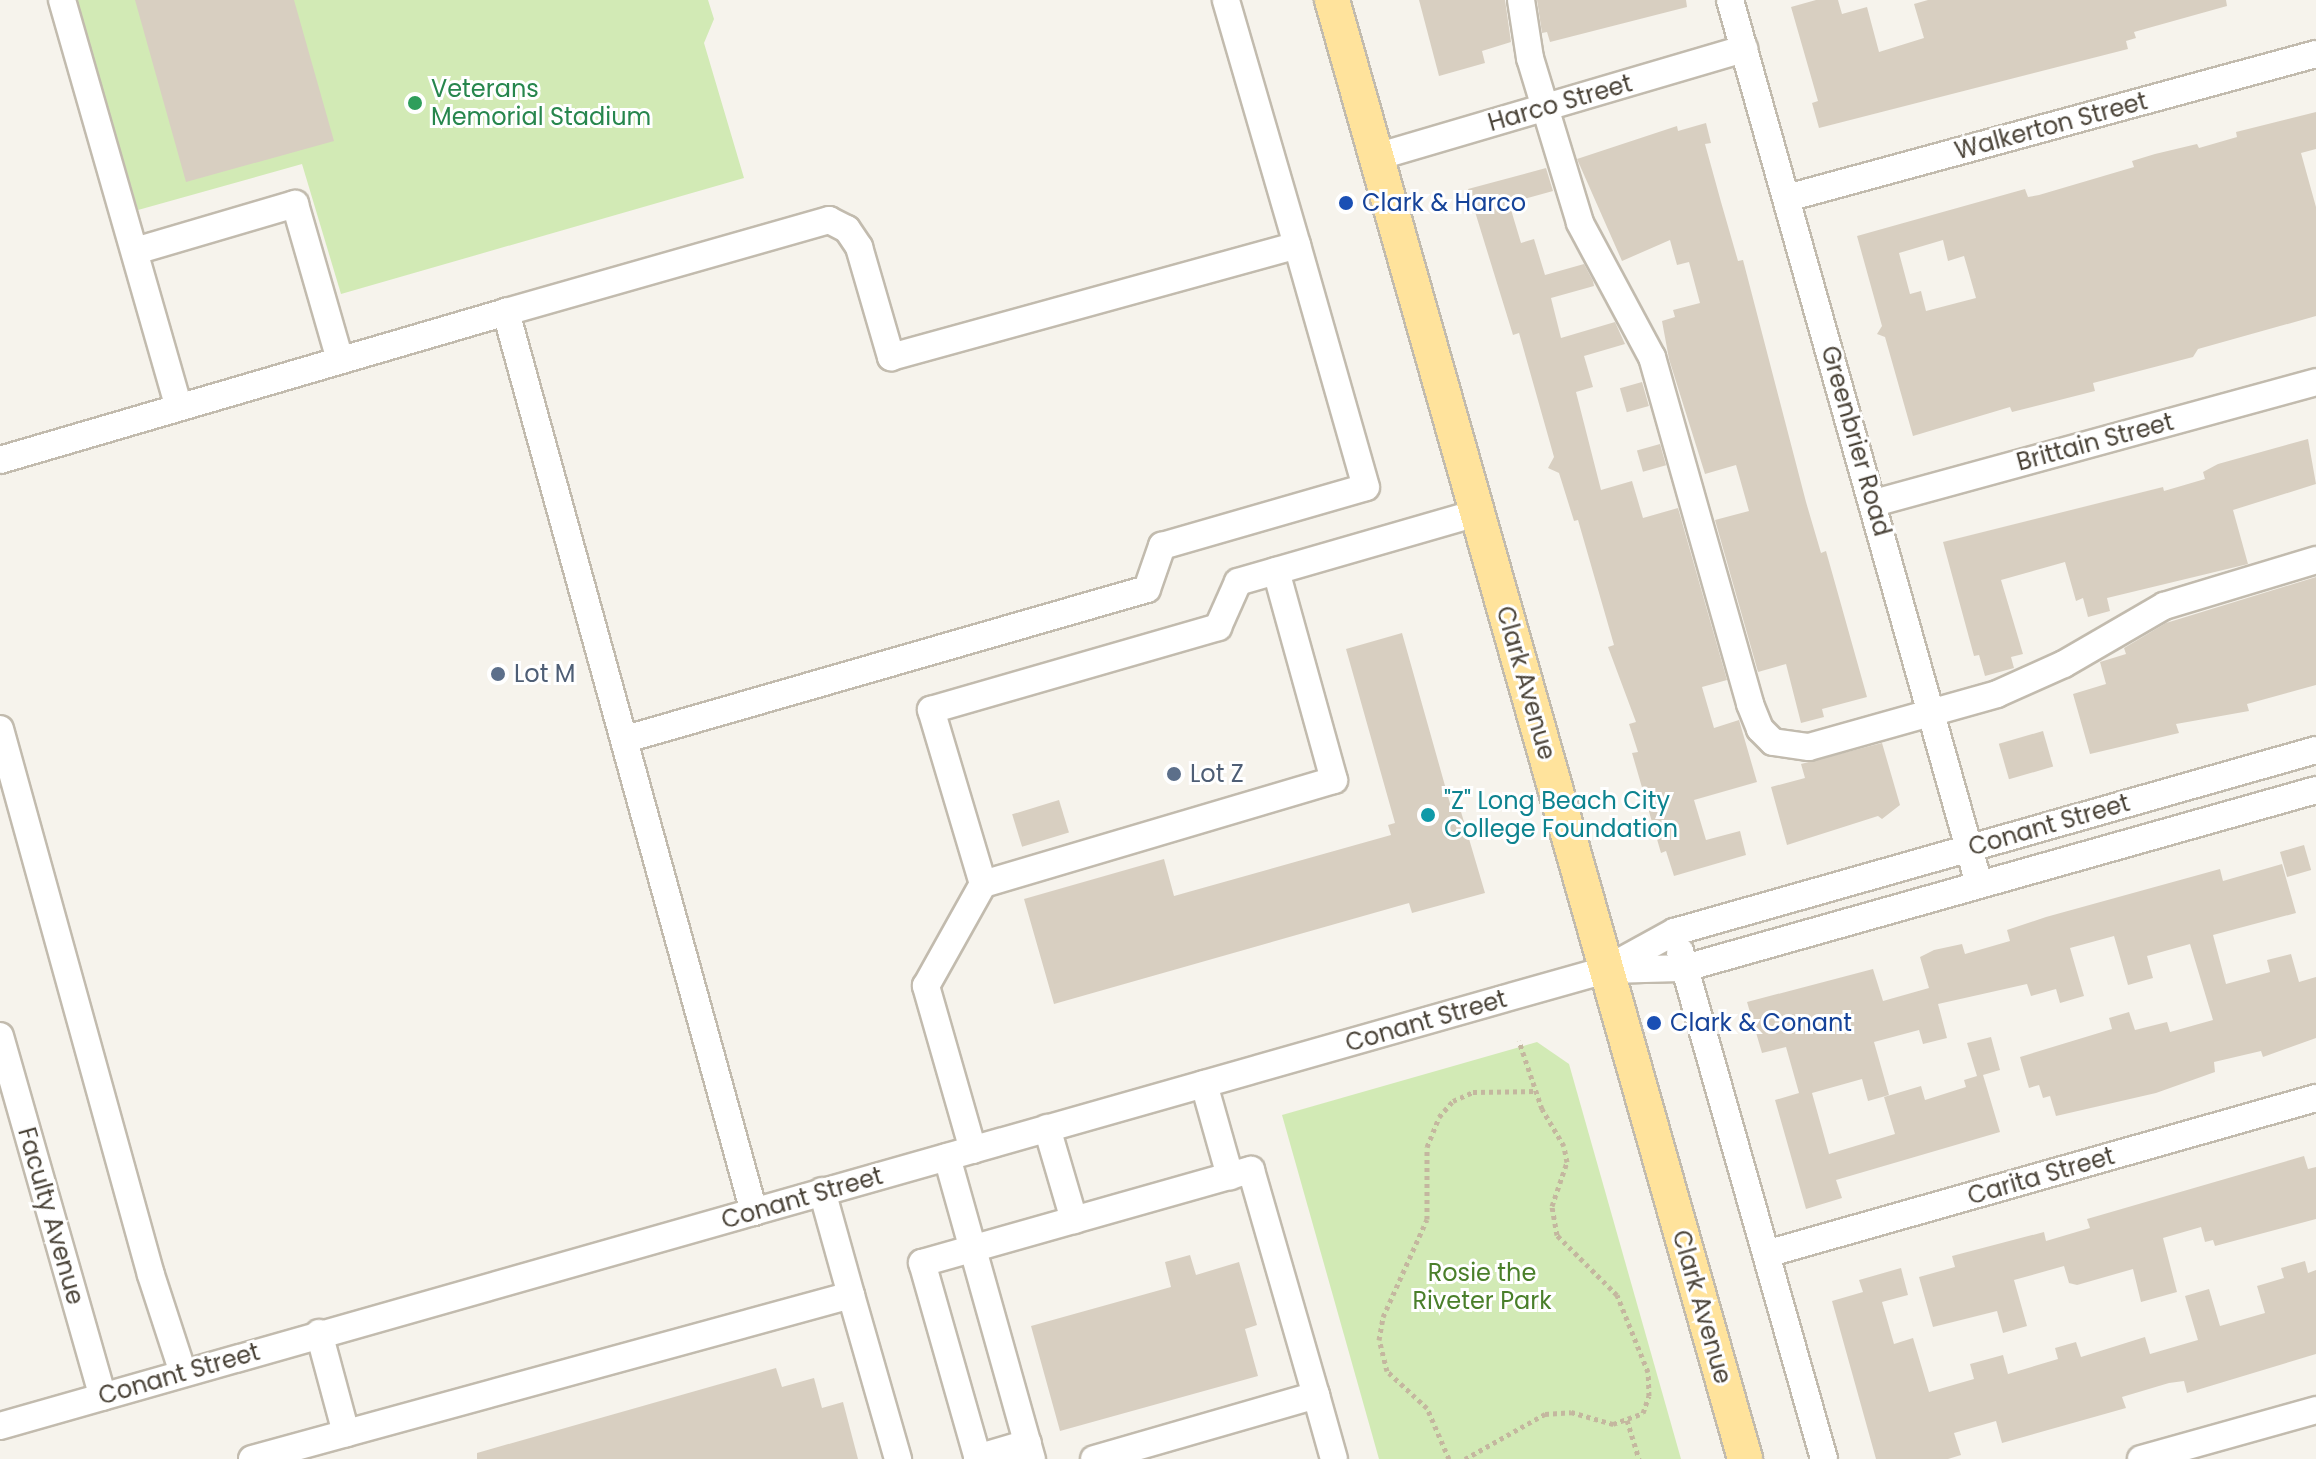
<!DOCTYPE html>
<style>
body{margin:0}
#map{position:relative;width:2316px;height:1459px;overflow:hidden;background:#f6f3ec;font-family:Poppins,sans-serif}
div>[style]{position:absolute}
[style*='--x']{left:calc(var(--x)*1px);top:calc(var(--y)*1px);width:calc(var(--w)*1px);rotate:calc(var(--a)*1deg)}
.green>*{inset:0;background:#d2eab5}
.building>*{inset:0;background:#d8cfc1;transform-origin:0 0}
.path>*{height:5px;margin-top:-2.5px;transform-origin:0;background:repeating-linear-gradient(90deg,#c4b79f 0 4px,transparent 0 8px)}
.roads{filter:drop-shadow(2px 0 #c2bbae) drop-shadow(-2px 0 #c2bbae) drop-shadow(0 2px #c2bbae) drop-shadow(0 -2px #c2bbae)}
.minor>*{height:26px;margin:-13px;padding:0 13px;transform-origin:13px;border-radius:13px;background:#fff}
.major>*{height:34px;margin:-17px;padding:0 17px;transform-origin:17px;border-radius:17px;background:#ffe39c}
.dots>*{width:22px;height:22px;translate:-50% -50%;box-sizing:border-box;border:4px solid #fff;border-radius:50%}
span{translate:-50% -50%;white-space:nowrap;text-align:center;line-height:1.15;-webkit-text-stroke:6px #fff;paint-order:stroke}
.leisure-label{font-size:24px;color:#27864d}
.left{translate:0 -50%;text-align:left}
.street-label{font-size:24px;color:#4b4439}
.transit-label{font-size:24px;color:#164399}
.service-label{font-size:24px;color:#4e5e75}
.culture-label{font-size:24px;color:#0d838f}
.park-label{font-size:24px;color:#4a7f2a}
</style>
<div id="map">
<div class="green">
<div style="clip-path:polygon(77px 0,708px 0,714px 19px,704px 43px,744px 178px,341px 294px,302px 164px,138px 210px)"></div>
<div style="clip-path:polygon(1537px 1042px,1569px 1064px,1681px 1459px,1379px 1459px,1282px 1115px)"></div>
</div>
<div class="building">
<div style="clip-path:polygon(135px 0,294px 0,334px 141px,186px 182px)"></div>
<div style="clip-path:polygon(1419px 0,1505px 0,1511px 42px,1482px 51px,1485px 63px,1439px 76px)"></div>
<div style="clip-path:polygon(1537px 0,1686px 0,1687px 7px,1550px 42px,1547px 32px,1542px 33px)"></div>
<div style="clip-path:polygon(1816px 0,1838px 0,1842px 14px,1867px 7px,1879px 52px,1924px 38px,1914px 4px,1928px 0,2226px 0,2227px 6px,2134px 32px,2136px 38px,2126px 41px,2128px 49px,1819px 128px,1812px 103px,1818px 101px,1791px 7px)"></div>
<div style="clip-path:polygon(evenodd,2316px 112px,2316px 149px,2301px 153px,2316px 207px,2316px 316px,2198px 349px,2193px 357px,2093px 383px,2095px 391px,2012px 412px,2010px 407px,1913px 436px,1885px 337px,1877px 334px,1882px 326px,1857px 236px,2025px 189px,2028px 197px,2039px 195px,2134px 167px,2132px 161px,2155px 154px,2197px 144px,2199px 148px,2237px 137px,2236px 132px,2316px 112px,1943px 240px,1948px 261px,1964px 256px,1976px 298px,1926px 311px,1921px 291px,1910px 294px,1899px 253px,1943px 240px)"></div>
<div style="clip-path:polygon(1706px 123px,1711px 143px,1705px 144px,1721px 202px,1738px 261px,1743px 260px,1806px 502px,1821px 553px,1826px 551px,1867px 697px,1822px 709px,1824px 717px,1801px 723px,1786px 664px,1758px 672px,1715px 520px,1749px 511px,1736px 465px,1705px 474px,1669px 359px,1662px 321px,1675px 317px,1673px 310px,1700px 303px,1689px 262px,1677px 265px,1670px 240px,1622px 261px,1577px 159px,1677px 126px,1678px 131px)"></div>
<div style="clip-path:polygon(1546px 168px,1553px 191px,1509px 203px,1521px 243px,1534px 239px,1545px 275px,1584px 264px,1593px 281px,1594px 286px,1551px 298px,1561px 338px,1615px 322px,1625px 344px,1584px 356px,1593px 387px,1576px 392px,1601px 490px,1632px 481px,1643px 518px,1678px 508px,1727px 680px,1702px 687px,1714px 728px,1739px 720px,1757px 782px,1694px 800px,1706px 840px,1740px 831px,1746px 855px,1674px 876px,1666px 851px,1661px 853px,1632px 753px,1638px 752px,1629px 724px,1636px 722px,1608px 647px,1614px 645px,1578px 520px,1574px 521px,1559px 473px,1548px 468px,1554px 457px,1519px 333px,1513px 335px,1468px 189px)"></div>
<div style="left:1642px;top:382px;width:25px;height:23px;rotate:74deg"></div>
<div style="clip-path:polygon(2308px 439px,2316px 484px,2233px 510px,2248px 564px,2107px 598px,2110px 611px,2088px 617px,2083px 598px,2076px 601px,2065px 562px,2001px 580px,2023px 654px,2011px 657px,2014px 668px,1985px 676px,1979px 655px,1974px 656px,1943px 542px,2163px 487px,2164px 491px,2205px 479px,2203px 472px,2218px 464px)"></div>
<div style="left:1660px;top:444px;width:22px;height:24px;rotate:74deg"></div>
<div style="clip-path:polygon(2316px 577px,2316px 685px,2247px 704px,2249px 711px,2176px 724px,2179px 733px,2090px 754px,2073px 694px,2106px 684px,2100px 662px,2126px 654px,2124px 648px,2166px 623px)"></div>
<div style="clip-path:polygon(1402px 633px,1451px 807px,1459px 805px,1485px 893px,1412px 913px,1409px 903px,1054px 1004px,1024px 899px,1164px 859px,1174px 896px,1391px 835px,1388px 825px,1395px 823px,1346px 649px)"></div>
<div style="left:2043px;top:731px;width:37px;height:46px;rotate:74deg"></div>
<div style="clip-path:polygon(1882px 743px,1900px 805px,1882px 819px,1878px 816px,1787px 845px,1771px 787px,1805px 778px,1801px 764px)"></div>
<div style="left:1059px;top:800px;width:34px;height:49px;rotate:73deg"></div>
<div style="left:2304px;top:845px;width:26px;height:25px;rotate:74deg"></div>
<div style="clip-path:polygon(2282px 864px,2296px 913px,2213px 935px,2226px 984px,2270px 972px,2267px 960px,2291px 954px,2299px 982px,2316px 977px,2316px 1038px,2263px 1057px,2261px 1051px,2214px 1062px,2215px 1072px,2156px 1093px,2056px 1116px,2050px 1096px,2043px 1098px,2039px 1085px,2029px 1088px,2020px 1057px,2112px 1029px,2109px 1018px,2129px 1012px,2135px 1030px,2167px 1022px,2170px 1032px,2213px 1020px,2190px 944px,2147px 956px,2153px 978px,2128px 985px,2114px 936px,2070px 948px,2084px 996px,2060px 1003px,2056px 989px,2031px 996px,2027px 984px,1938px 1004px,1947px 1038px,1923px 1044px,1919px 1030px,1874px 1042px,1889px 1095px,1868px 1101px,1862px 1079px,1812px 1093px,1829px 1154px,1895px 1134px,1884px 1097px,1921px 1086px,1925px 1100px,1966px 1087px,1964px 1080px,1977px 1076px,1967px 1043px,1991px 1037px,2000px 1070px,1983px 1075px,2000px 1132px,1836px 1180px,1842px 1198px,1806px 1209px,1775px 1100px,1799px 1093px,1786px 1047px,1762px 1053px,1747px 1002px,1873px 969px,1883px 1001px,1929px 988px,1920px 957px,1934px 950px,1962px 944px,1965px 954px,2010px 941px,2007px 930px,2046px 917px,2220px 869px,2223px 881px)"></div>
<div style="clip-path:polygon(2304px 1156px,2308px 1169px,2316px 1167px,2316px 1219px,2215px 1246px,2213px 1240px,2205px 1242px,2201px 1227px,2163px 1238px,2177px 1292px,2141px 1302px,2133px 1269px,2077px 1285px,2069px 1283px,2064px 1266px,2014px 1280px,2027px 1326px,2003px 1333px,1997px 1311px,1933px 1327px,1919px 1277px,1955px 1267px,1952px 1256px,2044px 1232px,2046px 1241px,2090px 1228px,2087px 1219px)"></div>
<div style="clip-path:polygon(1190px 1255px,1196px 1275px,1239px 1262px,1257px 1325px,1245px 1329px,1258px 1376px,1060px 1431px,1031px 1326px,1171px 1287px,1165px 1262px)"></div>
<div style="clip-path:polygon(2305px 1261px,2308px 1273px,2316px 1270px,2316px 1354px,2187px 1393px,2184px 1381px,2169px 1383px,2122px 1397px,2126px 1408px,2002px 1443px,1996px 1421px,1954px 1433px,1961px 1455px,1948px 1459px,1876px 1459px,1832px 1301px,1863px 1292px,1859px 1280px,1901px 1268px,1908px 1295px,1882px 1302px,1894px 1344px,1913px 1338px,1929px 1392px,1974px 1379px,1970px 1364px,2003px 1355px,2008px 1374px,2058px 1359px,2055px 1348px,2076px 1342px,2081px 1357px,2145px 1337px,2150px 1354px,2198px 1340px,2185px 1296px,2209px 1289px,2220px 1326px,2265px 1313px,2257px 1286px,2284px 1278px,2281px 1268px)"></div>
<div style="clip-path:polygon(776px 1368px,782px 1387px,814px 1378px,822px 1408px,843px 1402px,858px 1459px,477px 1459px,477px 1453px)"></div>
</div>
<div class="path">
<div style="--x:1627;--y:1420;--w:41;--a:72.9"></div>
<div style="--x:1449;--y:1459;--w:56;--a:-113.3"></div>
<div style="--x:1427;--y:1408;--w:54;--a:-137.2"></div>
<div style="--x:1387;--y:1371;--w:32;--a:-104"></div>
<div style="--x:1379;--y:1340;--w:23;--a:-80"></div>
<div style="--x:1383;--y:1317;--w:107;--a:-65.8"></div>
<div style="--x:1427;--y:1219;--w:72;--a:-90"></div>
<div style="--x:1427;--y:1147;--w:32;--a:-68"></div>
<div style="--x:1439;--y:1117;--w:21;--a:-49"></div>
<div style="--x:1453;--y:1101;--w:22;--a:-24"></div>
<div style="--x:1473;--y:1092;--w:61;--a:-0.9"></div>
<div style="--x:1465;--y:1459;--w:92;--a:-29.4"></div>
<div style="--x:1545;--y:1414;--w:26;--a:-4"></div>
<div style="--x:1571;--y:1412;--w:44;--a:15.9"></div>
<div style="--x:1613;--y:1424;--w:32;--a:-20"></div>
<div style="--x:1643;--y:1413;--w:18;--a:-71"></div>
<div style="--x:1649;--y:1396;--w:24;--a:-92"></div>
<div style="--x:1648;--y:1372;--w:83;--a:-111.9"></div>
<div style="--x:1617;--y:1295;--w:85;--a:-135"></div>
<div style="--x:1557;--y:1235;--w:29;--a:-100"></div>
<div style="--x:1552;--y:1206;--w:46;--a:-71.2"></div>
<div style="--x:1567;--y:1162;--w:16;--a:-101"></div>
<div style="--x:1564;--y:1146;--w:43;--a:-120.7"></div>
<div style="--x:1542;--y:1109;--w:72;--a:-108.7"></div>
</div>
<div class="roads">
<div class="minor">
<div style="--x:62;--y:0;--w:423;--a:74"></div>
<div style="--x:1521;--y:0;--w:59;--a:81.2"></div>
<div style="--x:1530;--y:58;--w:172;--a:73.1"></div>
<div style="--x:1580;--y:223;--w:152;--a:61.8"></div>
<div style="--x:1652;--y:357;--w:361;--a:74.2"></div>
<div style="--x:1750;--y:704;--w:27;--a:68"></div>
<div style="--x:1760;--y:729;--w:18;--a:45"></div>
<div style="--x:1773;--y:742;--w:36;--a:8"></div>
<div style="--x:1809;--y:747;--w:195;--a:-15.7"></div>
<div style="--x:1997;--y:694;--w:73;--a:-24.1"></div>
<div style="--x:2064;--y:664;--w:116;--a:-30.1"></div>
<div style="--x:2164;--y:606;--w:159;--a:-16.8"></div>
<div style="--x:1730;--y:0;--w:918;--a:74.27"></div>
<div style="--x:1376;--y:157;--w:384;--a:-16.4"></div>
<div style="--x:1787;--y:198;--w:548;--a:-15.23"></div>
<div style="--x:135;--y:251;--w:167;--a:-16.4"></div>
<div style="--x:295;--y:204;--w:162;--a:73.9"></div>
<div style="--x:0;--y:460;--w:527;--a:-16.3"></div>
<div style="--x:1874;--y:503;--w:458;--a:-15.3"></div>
<div style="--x:0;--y:729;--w:566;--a:74.54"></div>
<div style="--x:151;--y:1275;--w:103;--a:71.9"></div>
<div style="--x:626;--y:739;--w:542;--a:-16.06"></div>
<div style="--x:1147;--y:589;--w:46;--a:-70.8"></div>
<div style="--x:1162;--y:546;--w:212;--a:-16.1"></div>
<div style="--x:1366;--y:487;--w:252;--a:-105.9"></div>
<div style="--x:983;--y:884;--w:366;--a:-16.5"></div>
<div style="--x:1334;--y:780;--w:217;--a:-105.5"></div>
<div style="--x:1680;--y:951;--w:528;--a:74.17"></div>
<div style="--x:1613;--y:970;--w:72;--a:-1.6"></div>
<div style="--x:1685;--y:968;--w:656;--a:-15.75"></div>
<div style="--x:0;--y:1036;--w:375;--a:74.1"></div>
<div style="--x:1204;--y:1084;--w:96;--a:74.2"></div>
<div style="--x:1047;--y:1128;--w:96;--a:73.6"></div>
<div style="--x:973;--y:1150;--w:171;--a:-106"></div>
<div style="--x:926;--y:986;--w:117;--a:-60.8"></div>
<div style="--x:983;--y:884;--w:182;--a:-106.6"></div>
<div style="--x:931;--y:710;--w:299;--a:-16.1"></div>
<div style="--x:1218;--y:627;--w:49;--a:-66"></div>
<div style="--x:1238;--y:582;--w:249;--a:-16.1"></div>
<div style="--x:947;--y:1157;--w:314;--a:74.3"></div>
<div style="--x:822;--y:1191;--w:108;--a:74.4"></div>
<div style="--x:754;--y:1212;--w:934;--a:-105.41"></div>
<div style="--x:506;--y:312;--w:336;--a:-15.9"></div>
<div style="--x:829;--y:220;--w:20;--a:27"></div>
<div style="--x:847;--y:229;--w:22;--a:56"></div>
<div style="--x:859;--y:247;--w:115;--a:73.8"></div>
<div style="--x:891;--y:357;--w:421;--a:-15.4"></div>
<div style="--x:1297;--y:245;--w:255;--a:-106.2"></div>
<div style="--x:1766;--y:1254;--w:572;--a:-15.84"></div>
<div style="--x:319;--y:1333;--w:104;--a:74.9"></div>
<div style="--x:1316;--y:1395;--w:66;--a:74.3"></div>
<div style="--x:0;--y:1426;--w:1669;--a:-15.86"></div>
<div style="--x:1605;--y:970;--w:79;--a:-28.8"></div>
<div style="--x:1674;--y:932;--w:667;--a:-15.83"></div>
<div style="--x:977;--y:1458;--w:53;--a:-16.4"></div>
<div style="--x:252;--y:1459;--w:621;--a:-15.31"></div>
<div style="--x:851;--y:1295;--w:171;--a:74"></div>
<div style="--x:978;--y:1459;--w:204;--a:-105.9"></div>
<div style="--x:922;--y:1263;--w:342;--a:-15.8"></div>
<div style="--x:1251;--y:1170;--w:234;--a:73.9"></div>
<div style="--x:1316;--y:1395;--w:231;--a:163.9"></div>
<div style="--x:2141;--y:1459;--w:182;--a:-15.6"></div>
</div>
<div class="major">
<div style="--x:1332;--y:0;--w:1516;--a:74.19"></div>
</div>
</div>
<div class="dots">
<div style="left:415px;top:103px;background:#2e9e5b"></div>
<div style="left:1346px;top:203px;background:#1a4fb4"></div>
<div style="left:498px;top:674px;background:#5c6f8a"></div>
<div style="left:1174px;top:774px;background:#5c6f8a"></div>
<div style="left:1428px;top:815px;background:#0f9aa8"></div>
<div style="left:1654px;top:1023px;background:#1a4fb4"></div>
</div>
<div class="leisure-label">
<span class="left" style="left:431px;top:103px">Veterans<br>Memorial Stadium</span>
</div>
<div class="street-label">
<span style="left:1560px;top:103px;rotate:-16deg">Harco Street</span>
<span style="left:2051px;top:126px;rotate:-15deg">Walkerton Street</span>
<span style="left:1856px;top:441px;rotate:74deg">Greenbrier Road</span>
<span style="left:2095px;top:442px;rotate:-15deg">Brittain Street</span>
<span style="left:1526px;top:683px;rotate:74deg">Clark Avenue</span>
<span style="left:2049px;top:825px;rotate:-16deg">Conant Street</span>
<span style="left:1426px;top:1021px;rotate:-16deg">Conant Street</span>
<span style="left:2041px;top:1176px;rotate:-16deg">Carita Street</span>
<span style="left:802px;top:1198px;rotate:-16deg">Conant Street</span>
<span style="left:51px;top:1216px;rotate:74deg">Faculty Avenue</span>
<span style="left:1702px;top:1307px;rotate:74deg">Clark Avenue</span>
<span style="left:179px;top:1374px;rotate:-16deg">Conant Street</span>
</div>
<div class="transit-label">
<span class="left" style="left:1362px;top:203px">Clark &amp; Harco</span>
<span class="left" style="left:1670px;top:1023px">Clark &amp; Conant</span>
</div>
<div class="service-label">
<span class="left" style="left:514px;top:674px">Lot M</span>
<span class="left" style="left:1190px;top:774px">Lot Z</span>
</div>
<div class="culture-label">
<span class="left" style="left:1444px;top:815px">"Z" Long Beach City<br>College Foundation</span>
</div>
<div class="park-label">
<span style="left:1482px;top:1287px">Rosie the<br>Riveter Park</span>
</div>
</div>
